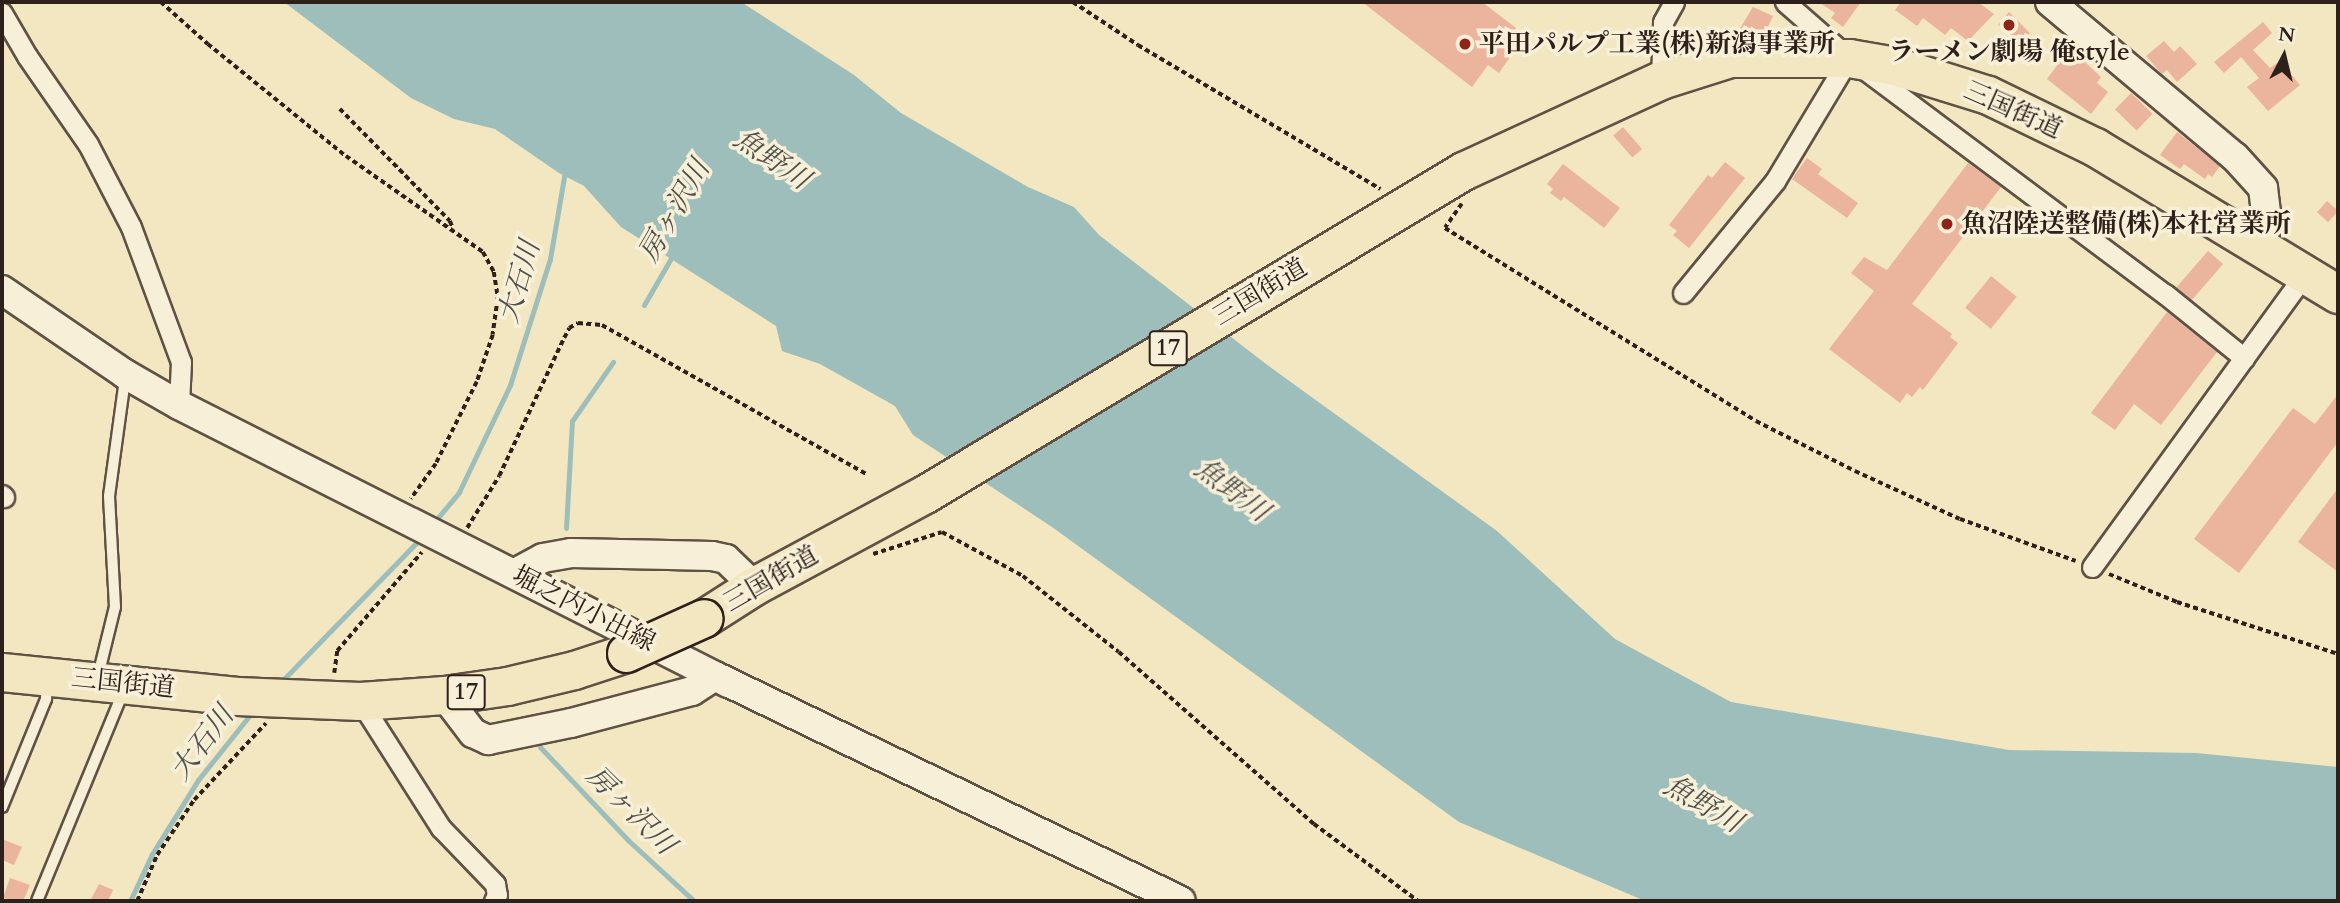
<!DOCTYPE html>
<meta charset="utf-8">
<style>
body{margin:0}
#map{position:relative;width:2340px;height:903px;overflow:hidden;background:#f2e7c1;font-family:Cardo,"Noto Serif JP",serif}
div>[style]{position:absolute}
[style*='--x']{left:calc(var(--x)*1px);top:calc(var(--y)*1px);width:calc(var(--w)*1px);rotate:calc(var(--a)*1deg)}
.water>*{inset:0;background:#9dbeba}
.stream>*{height:5px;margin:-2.5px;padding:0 2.5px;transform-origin:2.5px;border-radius:2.5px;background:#9dbeba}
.building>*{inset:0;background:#ebb49c;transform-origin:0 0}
.path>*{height:3.5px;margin-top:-1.75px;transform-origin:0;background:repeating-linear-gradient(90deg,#2e201a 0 5px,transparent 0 8.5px)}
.roads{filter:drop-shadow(2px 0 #5f5244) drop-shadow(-2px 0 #5f5244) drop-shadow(0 2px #5f5244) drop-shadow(0 -2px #5f5244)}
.lane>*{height:10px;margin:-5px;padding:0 5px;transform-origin:5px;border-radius:5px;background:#f7efd7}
.street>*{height:19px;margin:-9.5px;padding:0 9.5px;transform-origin:9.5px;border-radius:9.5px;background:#f7efd7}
.secondary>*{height:28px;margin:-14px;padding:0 14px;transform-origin:14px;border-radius:14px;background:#f7efd7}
.highway>*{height:37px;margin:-18.5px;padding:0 18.5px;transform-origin:18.5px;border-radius:18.5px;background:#f2e7c1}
.bridges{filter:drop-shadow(2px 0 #2e201a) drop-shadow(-2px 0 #2e201a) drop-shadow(0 2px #2e201a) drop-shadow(0 -2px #2e201a)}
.highway-bridge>*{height:37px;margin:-18.5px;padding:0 18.5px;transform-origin:18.5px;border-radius:18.5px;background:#f2e7c1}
.dots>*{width:19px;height:19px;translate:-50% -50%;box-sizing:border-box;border:4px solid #f7efd7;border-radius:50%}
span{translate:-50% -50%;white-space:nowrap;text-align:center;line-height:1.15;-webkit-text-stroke:7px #f7efd7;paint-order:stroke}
.shield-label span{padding:2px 5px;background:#f7efd7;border:2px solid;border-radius:5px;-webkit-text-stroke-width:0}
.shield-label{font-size:24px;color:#2e201a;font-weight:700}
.poi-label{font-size:26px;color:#2e201a;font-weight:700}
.left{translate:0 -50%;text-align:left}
.street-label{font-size:26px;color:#2e201a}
.water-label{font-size:28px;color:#4f4f4a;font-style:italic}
.frame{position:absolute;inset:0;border:4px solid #2e201a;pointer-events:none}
.north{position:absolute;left:2249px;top:21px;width:70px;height:70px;-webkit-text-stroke:5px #f7efd7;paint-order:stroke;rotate:7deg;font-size:19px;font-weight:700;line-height:28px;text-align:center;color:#2e201a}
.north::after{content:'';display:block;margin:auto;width:24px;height:32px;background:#2e201a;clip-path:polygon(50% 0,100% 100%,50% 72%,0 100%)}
</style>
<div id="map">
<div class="water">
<div style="clip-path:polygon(284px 2px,741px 2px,854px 75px,901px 113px,1028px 187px,1074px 207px,1099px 235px,1266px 364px,1497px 531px,1615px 639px,1731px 702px,2009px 750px,2196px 753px,2338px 767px,2338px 901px,1645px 901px,1459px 822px,1052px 527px,913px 435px,895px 406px,820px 364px,782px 351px,776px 326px,621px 227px,584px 186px,559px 173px,495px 129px,454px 119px,411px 98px)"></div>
</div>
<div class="stream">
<div style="--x:644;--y:305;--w:60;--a:-60"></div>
<div style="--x:435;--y:521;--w:38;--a:-50"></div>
<div style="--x:459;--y:492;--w:119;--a:-64.5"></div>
<div style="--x:510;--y:385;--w:132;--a:-72.4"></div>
<div style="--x:550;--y:259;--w:89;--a:-80.3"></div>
<div style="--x:566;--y:528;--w:107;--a:-86.8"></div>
<div style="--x:572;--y:421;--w:72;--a:-55.2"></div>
<div style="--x:279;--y:684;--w:204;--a:-45.8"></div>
<div style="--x:540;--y:747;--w:129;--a:46.6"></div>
<div style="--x:629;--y:841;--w:88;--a:42.7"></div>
<div style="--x:130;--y:901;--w:52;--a:-64.9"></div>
<div style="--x:152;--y:854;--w:87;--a:-58.1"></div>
<div style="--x:198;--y:780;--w:88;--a:-51.4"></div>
</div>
<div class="building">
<div style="clip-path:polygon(1362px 2px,1482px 2px,1516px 28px,1508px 41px,1517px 47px,1499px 73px,1488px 65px,1472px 87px)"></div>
<div style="clip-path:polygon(1819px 2px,1861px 2px,1843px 27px,1831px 18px,1835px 13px)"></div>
<div style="clip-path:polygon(1901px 2px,1978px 2px,1994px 14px,1968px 41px,1951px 28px,1945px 35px,1923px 18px,1917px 26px,1895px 10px)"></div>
<div style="clip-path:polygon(1753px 7px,1773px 16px,1763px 37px,1736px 35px)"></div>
<div style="clip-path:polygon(2009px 12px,2030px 33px,2022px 43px,1998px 25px)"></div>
<div style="clip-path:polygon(2263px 22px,2272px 33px,2253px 50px,2270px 68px,2280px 61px,2300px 85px,2268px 111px,2247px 87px,2259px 78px,2241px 57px,2224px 73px,2214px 62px)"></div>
<div style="clip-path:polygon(2164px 41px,2174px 52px,2180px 46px,2197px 64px,2177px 82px,2167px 70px,2162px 74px,2146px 56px)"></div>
<div style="clip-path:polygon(2070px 48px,2101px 77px,2097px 83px,2108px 92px,2091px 114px,2047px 79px)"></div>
<div style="left:2131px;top:93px;width:30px;height:23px;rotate:44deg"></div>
<div style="left:1623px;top:127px;width:29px;height:13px;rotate:49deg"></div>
<div style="clip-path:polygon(2177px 132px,2220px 166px,2212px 177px,2208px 174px,2205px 179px,2184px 164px,2180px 169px,2160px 155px)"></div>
<div style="clip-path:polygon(1807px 158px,1822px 169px,1818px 174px,1858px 203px,1847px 218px,1792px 179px)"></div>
<div style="clip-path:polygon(1725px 162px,1745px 178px,1689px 248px,1673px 235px,1677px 231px,1669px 225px,1708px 175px,1712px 178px)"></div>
<div style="clip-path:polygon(1968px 163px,2001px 187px,1912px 304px,1952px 334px,1950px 337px,1958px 343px,1923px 390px,1920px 387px,1912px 397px,1907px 393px,1900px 403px,1829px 349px,1874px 291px,1851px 273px,1864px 257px,1887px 270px)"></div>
<div style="clip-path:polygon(1563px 164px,1620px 208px,1604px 228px,1564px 197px,1561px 201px,1550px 193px,1553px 189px,1547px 184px)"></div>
<div style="left:2327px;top:201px;width:15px;height:15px;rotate:42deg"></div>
<div style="left:2208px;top:251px;width:20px;height:48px;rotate:41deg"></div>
<div style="left:1991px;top:276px;width:33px;height:41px;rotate:39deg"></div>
<div style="clip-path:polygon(2167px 312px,2217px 352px,2161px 425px,2134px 404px,2115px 430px,2091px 413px)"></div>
<div style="clip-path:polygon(2338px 394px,2338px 442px,2239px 573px,2194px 539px,2293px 408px,2315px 424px)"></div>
<div style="clip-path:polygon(2338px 488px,2338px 572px,2298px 542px)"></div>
<div style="clip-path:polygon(2px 839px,22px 847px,14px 865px,2px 860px)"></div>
<div style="clip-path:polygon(10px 878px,30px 885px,23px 901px,3px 898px)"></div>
<div style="clip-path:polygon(99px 884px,113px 890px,108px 901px,90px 901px)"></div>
</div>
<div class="path">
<div style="--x:161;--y:2;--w:63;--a:41.8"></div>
<div style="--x:208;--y:44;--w:178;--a:39.1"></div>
<div style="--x:346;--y:156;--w:167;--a:35"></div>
<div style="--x:483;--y:252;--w:23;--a:61"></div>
<div style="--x:494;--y:272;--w:26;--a:81"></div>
<div style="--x:498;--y:298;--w:37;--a:98"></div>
<div style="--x:493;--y:335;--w:50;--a:108.8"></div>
<div style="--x:477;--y:382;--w:92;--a:116.6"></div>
<div style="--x:436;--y:464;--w:43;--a:125.5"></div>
<div style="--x:1073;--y:2;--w:78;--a:33.5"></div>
<div style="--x:1138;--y:45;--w:282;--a:30.7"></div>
<div style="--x:340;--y:109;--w:157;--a:45.5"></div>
<div style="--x:450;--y:221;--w:8;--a:67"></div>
<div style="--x:1462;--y:204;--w:29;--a:125"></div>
<div style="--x:1445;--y:228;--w:366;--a:31.8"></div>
<div style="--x:1756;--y:421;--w:111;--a:26.8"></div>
<div style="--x:1855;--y:471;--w:115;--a:24.6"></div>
<div style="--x:1960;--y:519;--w:123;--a:19.9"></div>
<div style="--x:467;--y:528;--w:61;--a:-58.4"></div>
<div style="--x:499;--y:476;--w:153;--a:-64.8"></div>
<div style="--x:564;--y:338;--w:11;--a:-63"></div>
<div style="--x:569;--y:328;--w:10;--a:-29"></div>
<div style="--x:578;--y:323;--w:24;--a:5"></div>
<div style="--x:602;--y:325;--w:305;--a:29.4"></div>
<div style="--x:873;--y:554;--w:72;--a:-17.7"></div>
<div style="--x:942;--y:532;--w:92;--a:28.5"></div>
<div style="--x:1023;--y:576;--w:122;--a:38.4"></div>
<div style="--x:1119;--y:652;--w:260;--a:41.4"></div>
<div style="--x:1314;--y:824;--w:129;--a:36.5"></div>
<div style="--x:2109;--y:574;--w:74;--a:22.4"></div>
<div style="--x:2177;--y:602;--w:169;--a:17.9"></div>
<div style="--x:334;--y:673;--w:22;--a:-82"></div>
<div style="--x:337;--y:651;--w:130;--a:-49.4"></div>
<div style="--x:137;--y:901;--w:50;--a:-66.5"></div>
<div style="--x:157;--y:855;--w:66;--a:-56.1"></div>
<div style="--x:194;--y:800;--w:105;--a:-46.9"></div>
</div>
<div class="roads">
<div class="lane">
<div style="--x:98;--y:676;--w:71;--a:-76.2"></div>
<div style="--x:115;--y:607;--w:111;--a:-93.1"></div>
<div style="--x:109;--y:496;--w:118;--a:-82.2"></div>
<div style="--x:2;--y:807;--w:117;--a:-67.8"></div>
<div style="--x:46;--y:699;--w:16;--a:-86"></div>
<div style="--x:37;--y:901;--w:228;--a:-67.6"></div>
</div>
<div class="street">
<div style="--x:1785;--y:2;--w:85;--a:41.2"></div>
<div style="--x:1849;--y:58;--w:394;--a:36.8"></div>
<div style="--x:2165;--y:294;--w:102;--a:39"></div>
<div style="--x:2;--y:13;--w:50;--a:59.8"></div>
<div style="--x:27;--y:56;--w:107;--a:55.3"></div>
<div style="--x:88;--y:144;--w:93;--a:62.6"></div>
<div style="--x:131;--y:227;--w:144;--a:69.7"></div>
<div style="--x:181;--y:362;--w:43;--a:92.7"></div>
<div style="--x:1661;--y:80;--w:58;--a:-88"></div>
<div style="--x:1663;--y:22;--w:23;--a:-61"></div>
<div style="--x:1683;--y:293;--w:145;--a:-50.6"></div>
<div style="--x:1775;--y:181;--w:144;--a:-59"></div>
<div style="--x:2;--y:495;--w:3;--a:45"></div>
<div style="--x:2092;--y:567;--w:362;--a:-54"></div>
<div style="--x:360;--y:701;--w:151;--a:57.5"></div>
<div style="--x:441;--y:828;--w:78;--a:46"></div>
<div style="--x:495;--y:884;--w:11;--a:80"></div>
<div style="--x:497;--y:895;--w:7;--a:117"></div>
</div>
<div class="secondary">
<div style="--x:2050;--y:2;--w:241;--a:40"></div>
<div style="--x:2235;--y:157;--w:42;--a:47.9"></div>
<div style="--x:2263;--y:188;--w:31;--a:83"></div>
<div style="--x:2267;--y:219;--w:28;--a:100"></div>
<div style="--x:2;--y:290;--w:149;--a:34.3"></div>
<div style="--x:125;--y:374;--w:62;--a:29.9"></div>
<div style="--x:179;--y:405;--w:601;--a:26.82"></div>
<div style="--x:715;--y:676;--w:517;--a:25.77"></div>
<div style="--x:515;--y:573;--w:32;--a:-28"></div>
<div style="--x:543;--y:558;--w:28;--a:-10"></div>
<div style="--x:571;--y:553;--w:141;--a:1.2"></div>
<div style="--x:712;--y:556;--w:14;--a:12"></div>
<div style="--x:726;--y:559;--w:39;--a:44"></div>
<div style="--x:444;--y:695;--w:48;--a:52.7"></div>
<div style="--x:473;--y:733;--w:17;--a:25"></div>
<div style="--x:488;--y:740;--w:85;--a:-11.6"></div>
<div style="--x:571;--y:723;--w:125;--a:-14.8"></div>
<div style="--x:692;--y:691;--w:27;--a:-33"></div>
<div style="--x:715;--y:676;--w:15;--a:28"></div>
</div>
<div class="highway">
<div style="--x:704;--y:618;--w:59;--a:-32.6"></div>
<div style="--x:754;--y:586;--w:194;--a:-28.3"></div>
<div style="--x:925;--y:494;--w:628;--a:-30.98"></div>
<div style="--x:1463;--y:171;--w:218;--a:-24.7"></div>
<div style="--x:1661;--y:80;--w:72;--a:-17.7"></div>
<div style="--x:1730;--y:58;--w:119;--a:0"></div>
<div style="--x:1849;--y:58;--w:47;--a:9.9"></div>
<div style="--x:1895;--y:66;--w:97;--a:17.3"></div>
<div style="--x:1988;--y:95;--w:119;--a:25.9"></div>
<div style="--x:2095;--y:147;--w:284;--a:31.2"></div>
<div style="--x:2;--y:672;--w:236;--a:5.8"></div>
<div style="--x:237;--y:696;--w:123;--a:2.3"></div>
<div style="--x:360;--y:701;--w:84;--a:-4.1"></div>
<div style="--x:444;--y:695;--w:64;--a:-8.1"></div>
<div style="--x:507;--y:686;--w:69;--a:-13.4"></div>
<div style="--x:574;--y:670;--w:55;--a:-18.1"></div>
</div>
</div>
<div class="bridges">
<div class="highway-bridge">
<div style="--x:626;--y:653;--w:85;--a:-24.2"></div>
</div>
</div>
<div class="dots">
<div style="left:2009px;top:25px;background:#8f2418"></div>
<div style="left:1465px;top:44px;background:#8f2418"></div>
<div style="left:1947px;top:224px;background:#8f2418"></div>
</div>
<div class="shield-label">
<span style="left:1168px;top:348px">17</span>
<span style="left:466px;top:692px">17</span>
</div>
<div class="poi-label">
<span class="left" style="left:1479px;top:44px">平田パルプ工業(株)新潟事業所</span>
<span style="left:2009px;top:52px">ラーメン劇場 俺style</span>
<span class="left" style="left:1961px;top:224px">魚沼陸送整備(株)本社営業所</span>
</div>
<div class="street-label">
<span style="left:2013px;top:110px;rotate:24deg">三国街道</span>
<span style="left:1260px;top:292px;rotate:-31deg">三国街道</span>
<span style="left:771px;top:579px;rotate:-30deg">三国街道</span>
<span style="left:584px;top:609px;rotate:27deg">堀之内小出線</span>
<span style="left:123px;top:683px;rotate:6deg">三国街道</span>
</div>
<div class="water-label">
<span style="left:772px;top:159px;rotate:34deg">魚野川</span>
<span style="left:674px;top:211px;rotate:-60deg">房ヶ沢川</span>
<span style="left:519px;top:282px;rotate:-74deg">大石川</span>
<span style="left:1232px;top:490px;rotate:37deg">魚野川</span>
<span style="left:202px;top:743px;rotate:-53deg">大石川</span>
<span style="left:1703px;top:804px;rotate:30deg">魚野川</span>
<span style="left:631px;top:810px;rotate:45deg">房ヶ沢川</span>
</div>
<div class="frame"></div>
<div class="north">N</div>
</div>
